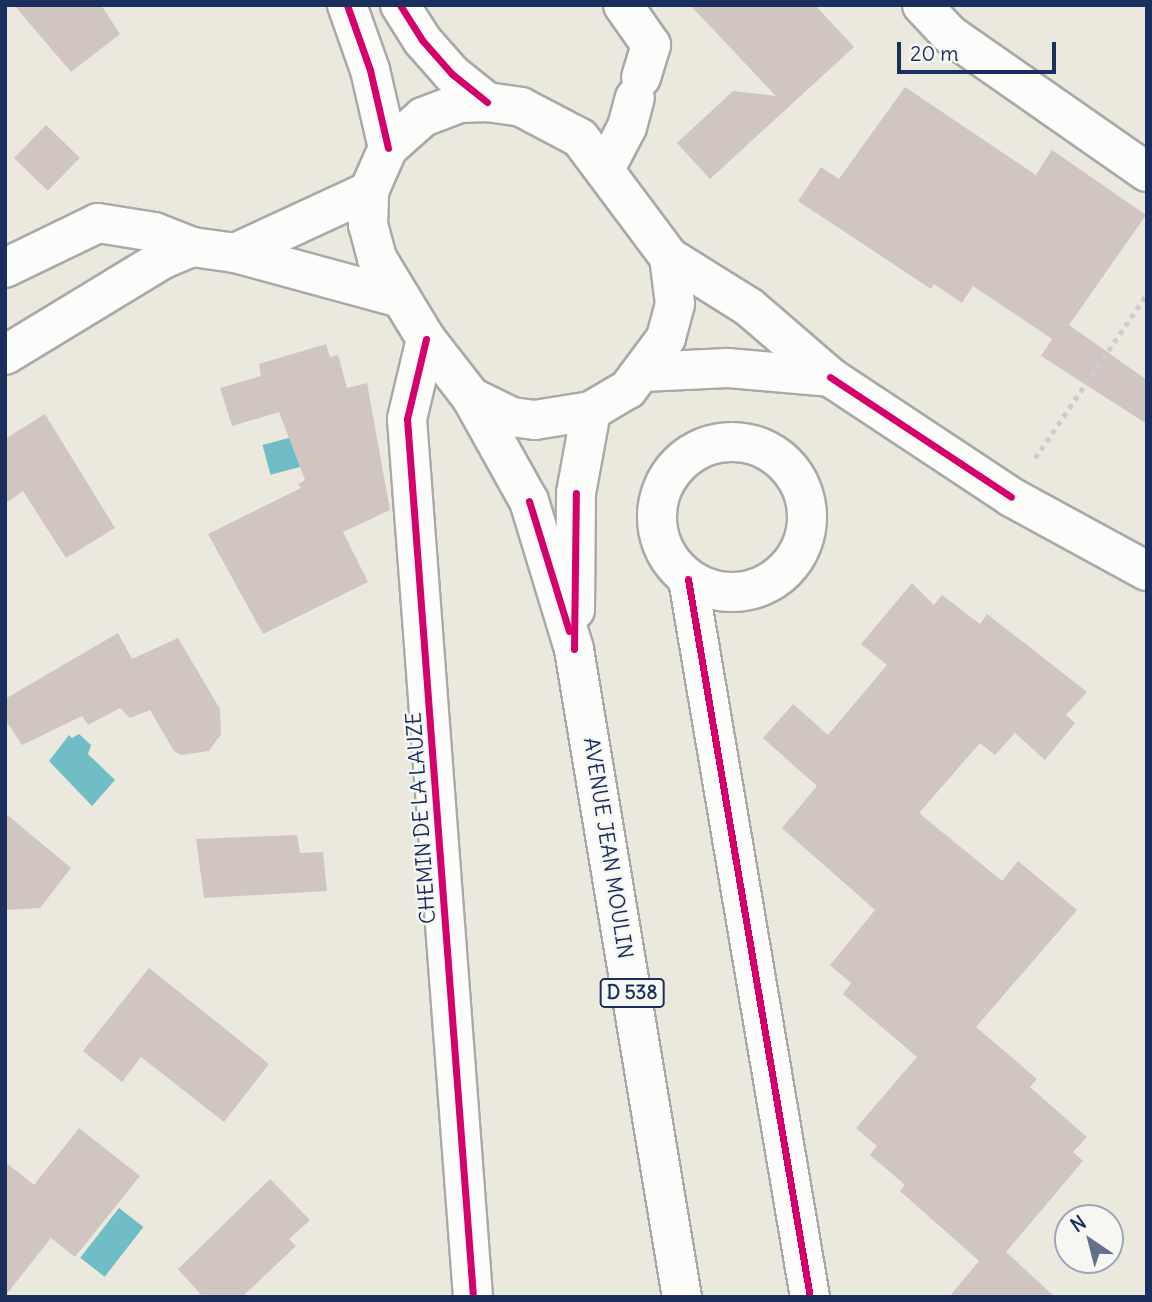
<!DOCTYPE html>
<style>
body{margin:0}
#map{position:relative;width:1152px;height:1302px;overflow:hidden;background:#ebe8de;font-family:Delius,sans-serif}
div>[style]{position:absolute}
[style*='--x']{left:calc(var(--x)*1px);top:calc(var(--y)*1px);width:calc(var(--w)*1px);rotate:calc(var(--a)*1deg)}
.water>*{inset:0;background:#70bdc5;transform-origin:0 0}
.building>*{inset:0;background:#d0c5c0;transform-origin:0 0}
.path>*{height:4.5px;margin-top:-2.25px;transform-origin:0;background:repeating-linear-gradient(90deg,#cccdce 0 5px,transparent 0 10px)}
.roads{filter:drop-shadow(2px 0 #a8a9a9) drop-shadow(-2px 0 #a8a9a9) drop-shadow(0 2px #a8a9a9) drop-shadow(0 -2px #a8a9a9)}
.minor>*{height:38px;margin:-19px;padding:0 19px;transform-origin:19px;border-radius:19px;background:#fcfcfa}
.minor>.ring{margin:-19px;padding:0;box-sizing:content-box;background:none;border:38px solid #fcfcfa;border-radius:50%}
.primary>*{height:38px;margin:-19px;padding:0 19px;transform-origin:19px;border-radius:19px;background:#fcfcfa}
.cycleway>*{height:7px;margin:-3.5px;padding:0 3.5px;transform-origin:3.5px;border-radius:3.5px;background:#d6006c}
span{translate:-50% -50%;white-space:nowrap;text-align:center;line-height:1.15;-webkit-text-stroke:5px #f6f6f2;paint-order:stroke}
.shield-label span{padding:2px 5px;background:#f6f6f2;border:2px solid;border-radius:5px;-webkit-text-stroke-width:0}
.shield-label{font-size:19px;color:#1b2f5e;font-weight:700}
.street-label{font-size:21px;color:#1b2f5e}
.frame{position:absolute;inset:0;border:7px solid #1b2f5e;pointer-events:none}
.north{position:absolute;left:1054px;top:1204px;width:70px;height:70px;box-sizing:border-box;background:#f6f6f2;border:2px solid #9ea6b7;border-radius:50%;rotate:325deg;font-size:19px;font-weight:700;line-height:28px;text-align:center;color:#1b2f5e}
.north::after{content:'';display:block;margin:auto;width:24px;height:32px;background:#64708b;clip-path:polygon(50% 0,100% 100%,50% 72%,0 100%)}
.scale{position:absolute;left:897px;top:42px;width:159px;height:32px;box-sizing:border-box;border:4px solid #1b2f5e;border-top:0;padding-left:9px;font-size:21px;line-height:24px;white-space:nowrap;color:#1b2f5e;-webkit-text-stroke:5px #f6f6f2;paint-order:stroke}
</style>
<div id="map">
<div class="water">
<div style="left:333px;top:426px;width:31px;height:73px;rotate:75deg"></div>
<div style="clip-path:polygon(79px 734px,91px 745px,88px 754px,115px 780px,92px 806px,49px 761px,69px 735px,72px 738px)"></div>
<div style="left:119px;top:1208px;width:31px;height:63px;rotate:38deg"></div>
</div>
<div class="building">
<div style="clip-path:polygon(14px 5px,101px 5px,120px 34px,71px 72px)"></div>
<div style="clip-path:polygon(690px 5px,815px 5px,854px 47px,710px 179px,677px 143px,733px 91px,776px 96px)"></div>
<div style="clip-path:polygon(905px 87px,1036px 175px,1052px 150px,1146px 215px,1069px 325px,1147px 380px,1147px 424px,1041px 356px,1052px 339px,973px 286px,962px 303px,934px 284px,931px 289px,798px 201px,821px 167px,839px 179px)"></div>
<div style="left:46px;top:125px;width:47px;height:46px;rotate:44deg"></div>
<div style="clip-path:polygon(326px 344px,330px 357px,338px 355px,347px 388px,367px 383px,390px 510px,343px 532px,368px 582px,263px 634px,208px 534px,301px 488px,298px 484px,305px 480px,279px 412px,232px 426px,220px 388px,261px 376px,259px 364px)"></div>
<div style="clip-path:polygon(45px 414px,115px 528px,66px 558px,23px 491px,5px 504px,5px 439px)"></div>
<div style="clip-path:polygon(912px 583px,934px 605px,942px 595px,980px 624px,987px 614px,1087px 692px,1066px 715px,1075px 723px,1045px 760px,1015px 733px,995px 755px,980px 743px,919px 813px,1002px 881px,1018px 861px,1077px 910px,976px 1027px,1037px 1079px,1030px 1087px,1087px 1137px,1073px 1152px,1083px 1161px,1006px 1252px,1055px 1297px,949px 1297px,979px 1261px,900px 1191px,905px 1185px,870px 1155px,877px 1146px,856px 1128px,917px 1057px,843px 994px,851px 983px,830px 965px,875px 910px,782px 828px,817px 786px,763px 738px,793px 704px,828px 735px,887px 665px,861px 644px)"></div>
<div style="clip-path:polygon(118px 633px,132px 659px,178px 638px,220px 709px,221px 734px,209px 751px,181px 755px,174px 751px,150px 710px,130px 718px,120px 708px,88px 725px,82px 716px,22px 745px,5px 719px,5px 699px)"></div>
<div style="clip-path:polygon(5px 813px,71px 868px,40px 908px,5px 910px)"></div>
<div style="clip-path:polygon(297px 835px,300px 853px,323px 852px,327px 891px,204px 898px,196px 839px)"></div>
<div style="clip-path:polygon(149px 968px,269px 1064px,224px 1122px,141px 1057px,122px 1082px,83px 1051px)"></div>
<div style="clip-path:polygon(79px 1128px,140px 1176px,75px 1257px,51px 1238px,5px 1296px,5px 1162px,34px 1185px)"></div>
<div style="clip-path:polygon(270px 1179px,310px 1220px,289px 1239px,296px 1246px,242px 1297px,203px 1297px,178px 1269px)"></div>
</div>
<div class="path">
<div style="--x:1035;--y:458;--w:199;--a:-55.7"></div>
</div>
<div class="roads">
<div class="minor">
<div style="--x:623;--y:5;--w:49;--a:55"></div>
<div style="--x:651;--y:45;--w:34;--a:107"></div>
<div style="--x:922;--y:5;--w:40;--a:47"></div>
<div style="--x:949;--y:34;--w:241;--a:34.9"></div>
<div style="--x:605;--y:169;--w:47;--a:-62.4"></div>
<div style="--x:627;--y:127;--w:30;--a:-75"></div>
<div style="--x:235;--y:253;--w:148;--a:-24.8"></div>
<div style="--x:5;--y:268;--w:103;--a:-25.8"></div>
<div style="--x:98;--y:223;--w:57;--a:9.1"></div>
<div style="--x:154;--y:232;--w:41;--a:21.5"></div>
<div style="--x:192;--y:247;--w:43;--a:7.9"></div>
<div style="--x:235;--y:253;--w:172;--a:15.2"></div>
<div style="--x:426;--y:339;--w:82;--a:103.4"></div>
<div style="--x:407;--y:419;--w:880;--a:85.7"></div>
<div style="--x:5;--y:355;--w:183;--a:-31.3"></div>
<div style="--x:161;--y:260;--w:34;--a:-23"></div>
<div class="ring" style="left:657px;top:442px;width:112px;height:112px"></div>
<div style="--x:688;--y:579;--w:728;--a:80.36"></div>
</div>
<div class="primary">
<div style="--x:347;--y:5;--w:69;--a:70.5"></div>
<div style="--x:370;--y:70;--w:80;--a:77"></div>
<div style="--x:400;--y:5;--w:41;--a:57.8"></div>
<div style="--x:422;--y:40;--w:45;--a:48.6"></div>
<div style="--x:452;--y:74;--w:45;--a:38.7"></div>
<div style="--x:487;--y:102;--w:34;--a:8"></div>
<div style="--x:521;--y:107;--w:67;--a:27.7"></div>
<div style="--x:580;--y:138;--w:149;--a:53.2"></div>
<div style="--x:669;--y:257;--w:47;--a:82.7"></div>
<div style="--x:675;--y:304;--w:35;--a:105"></div>
<div style="--x:666;--y:338;--w:64;--a:126.7"></div>
<div style="--x:628;--y:389;--w:43;--a:149.3"></div>
<div style="--x:591;--y:411;--w:57;--a:170.9"></div>
<div style="--x:535;--y:420;--w:23;--a:-173"></div>
<div style="--x:512;--y:417;--w:46;--a:-154"></div>
<div style="--x:471;--y:397;--w:73;--a:-127.8"></div>
<div style="--x:426;--y:339;--w:95;--a:-121.2"></div>
<div style="--x:377;--y:258;--w:34;--a:-105"></div>
<div style="--x:368;--y:225;--w:34;--a:-88"></div>
<div style="--x:369;--y:191;--w:47;--a:-66.2"></div>
<div style="--x:388;--y:148;--w:47;--a:-41.5"></div>
<div style="--x:423;--y:117;--w:40;--a:-21"></div>
<div style="--x:460;--y:103;--w:27;--a:-2"></div>
<div style="--x:669;--y:257;--w:94;--a:32"></div>
<div style="--x:749;--y:307;--w:107;--a:40.8"></div>
<div style="--x:830;--y:377;--w:217;--a:33.5"></div>
<div style="--x:1011;--y:497;--w:155;--a:28.6"></div>
<div style="--x:643;--y:372;--w:85;--a:-2.7"></div>
<div style="--x:728;--y:368;--w:102;--a:5"></div>
<div style="--x:471;--y:397;--w:119;--a:60.9"></div>
<div style="--x:529;--y:501;--w:155;--a:73.1"></div>
<div style="--x:574;--y:649;--w:657;--a:80.54"></div>
<div style="--x:575;--y:610;--w:117;--a:-89.5"></div>
<div style="--x:576;--y:493;--w:83;--a:-79.6"></div>
</div>
</div>
<div class="cycleway">
<div style="--x:347;--y:5;--w:69;--a:70.5"></div>
<div style="--x:370;--y:70;--w:80;--a:77"></div>
<div style="--x:400;--y:5;--w:41;--a:57.8"></div>
<div style="--x:422;--y:40;--w:45;--a:48.6"></div>
<div style="--x:452;--y:74;--w:45;--a:38.7"></div>
<div style="--x:426;--y:339;--w:82;--a:103.4"></div>
<div style="--x:407;--y:419;--w:880;--a:85.7"></div>
<div style="--x:830;--y:377;--w:217;--a:33.5"></div>
<div style="--x:529;--y:501;--w:136;--a:72.9"></div>
<div style="--x:688;--y:579;--w:728;--a:80.36"></div>
<div style="--x:574;--y:649;--w:156;--a:-89.3"></div>
</div>
<div class="shield-label">
<span style="left:632px;top:993px">D 538</span>
</div>
<div class="street-label">
<span style="left:421px;top:818px;rotate:-94deg">CHEMIN DE LA LAUZE</span>
<span style="left:608px;top:848px;rotate:81deg">AVENUE JEAN MOULIN</span>
</div>
<div class="frame"></div>
<div class="north">N</div>
<div class="scale">20 m</div>
</div>
